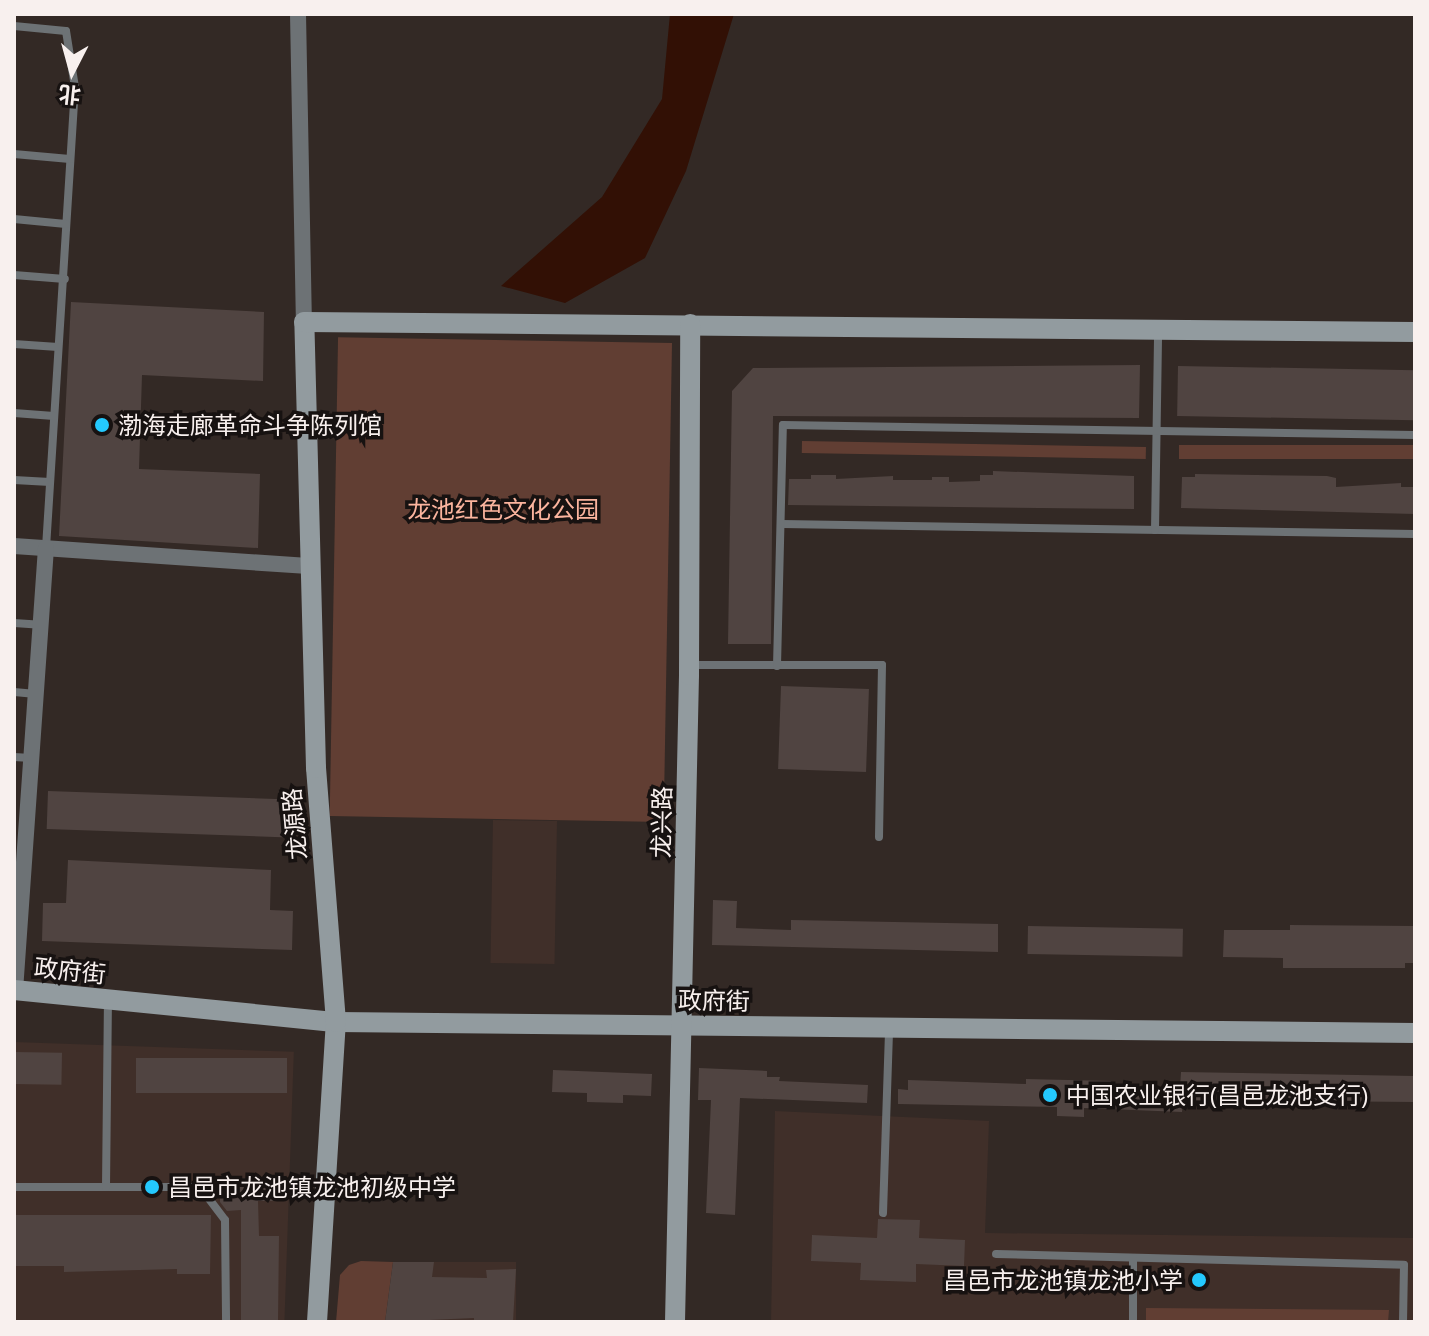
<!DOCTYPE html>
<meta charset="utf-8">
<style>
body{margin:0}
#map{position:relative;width:1429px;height:1336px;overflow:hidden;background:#332925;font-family:"Open Sans","Noto Sans SC",sans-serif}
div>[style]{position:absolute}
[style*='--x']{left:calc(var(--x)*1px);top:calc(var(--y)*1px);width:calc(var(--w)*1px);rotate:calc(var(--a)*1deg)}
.built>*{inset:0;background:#402f29;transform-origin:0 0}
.green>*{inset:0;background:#613e33;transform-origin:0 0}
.water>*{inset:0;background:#321005}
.building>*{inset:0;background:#504441;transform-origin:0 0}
.lane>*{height:8px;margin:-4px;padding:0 4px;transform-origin:4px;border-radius:4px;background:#6d7275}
.street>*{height:16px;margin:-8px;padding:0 8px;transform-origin:8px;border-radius:8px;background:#6d7275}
.secondary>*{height:20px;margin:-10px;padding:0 10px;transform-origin:10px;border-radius:10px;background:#929b9f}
.dots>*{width:22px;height:22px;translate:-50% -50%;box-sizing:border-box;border:4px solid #171211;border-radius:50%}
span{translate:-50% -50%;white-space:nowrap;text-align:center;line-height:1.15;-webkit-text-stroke:7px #171211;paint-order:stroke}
.poi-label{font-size:24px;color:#f8f0ee}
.left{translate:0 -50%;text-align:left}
.right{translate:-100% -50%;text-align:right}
.park-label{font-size:24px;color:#fbb49e}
.street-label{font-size:24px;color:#f8f0ee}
.frame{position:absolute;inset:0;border:16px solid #f8f0ee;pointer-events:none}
.north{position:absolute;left:32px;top:32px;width:80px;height:80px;-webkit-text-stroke:6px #171211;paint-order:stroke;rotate:186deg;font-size:22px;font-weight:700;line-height:32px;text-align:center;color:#f8f0ee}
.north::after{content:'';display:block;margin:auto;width:28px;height:36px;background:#f8f0ee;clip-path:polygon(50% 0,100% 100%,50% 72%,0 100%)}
</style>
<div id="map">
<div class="built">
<div style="left:493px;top:820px;width:64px;height:143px;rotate:1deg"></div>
<div style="left:14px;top:1042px;width:280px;height:280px;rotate:2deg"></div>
<div style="clip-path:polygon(775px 1111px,989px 1121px,985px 1233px,1415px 1238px,1415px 1322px,771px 1322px)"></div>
<div style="left:393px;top:1262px;width:123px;height:61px"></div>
</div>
<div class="green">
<div style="left:672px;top:343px;width:479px;height:334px;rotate:91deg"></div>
<div style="left:802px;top:441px;width:344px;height:12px;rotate:1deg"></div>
<div style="left:1179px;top:445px;width:236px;height:14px"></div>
<div style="clip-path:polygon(361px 1261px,393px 1262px,385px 1322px,336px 1322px,340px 1275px,349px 1265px)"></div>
<div style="clip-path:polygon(1146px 1308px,1389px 1310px,1388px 1322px,1146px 1322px)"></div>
</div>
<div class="water">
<div style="clip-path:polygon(670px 14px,734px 14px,686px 171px,645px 258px,565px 303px,501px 286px,602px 197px,662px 99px)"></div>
</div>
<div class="building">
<div style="clip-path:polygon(71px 302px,264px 312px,263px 381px,142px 375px,139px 469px,260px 474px,258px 548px,59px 536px)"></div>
<div style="clip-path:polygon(1140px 365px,1139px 418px,773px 416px,771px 644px,728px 644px,732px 391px,753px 368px)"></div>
<div style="left:1178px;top:366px;width:237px;height:50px;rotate:1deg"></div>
<div style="clip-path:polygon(993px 471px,1134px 476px,1134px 509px,788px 505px,789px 479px,811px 479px,811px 475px,836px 475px,836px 479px,893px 476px,893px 480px,932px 480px,932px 477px,949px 477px,949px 482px,980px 481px,980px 475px,993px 475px)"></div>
<div style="clip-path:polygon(1195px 474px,1327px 476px,1336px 478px,1336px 487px,1401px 483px,1401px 487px,1415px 487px,1415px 514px,1181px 508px,1182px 477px,1195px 477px)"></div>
<div style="left:781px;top:686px;width:88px;height:83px;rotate:2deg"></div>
<div style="left:48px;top:791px;width:249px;height:38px;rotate:2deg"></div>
<div style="clip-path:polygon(68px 860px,271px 870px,270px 910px,293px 911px,292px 950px,42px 941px,43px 903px,66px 903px)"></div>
<div style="clip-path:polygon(713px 900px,737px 901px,736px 928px,791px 930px,791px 920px,998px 924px,998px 952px,712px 945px)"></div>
<div style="clip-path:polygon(1290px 925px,1415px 926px,1415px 963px,1405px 963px,1405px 968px,1283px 968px,1283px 958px,1223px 957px,1224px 930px,1290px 930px)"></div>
<div style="left:1028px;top:926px;width:155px;height:28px;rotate:1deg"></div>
<div style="left:14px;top:1052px;width:48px;height:32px;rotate:1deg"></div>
<div style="left:136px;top:1058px;width:151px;height:35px"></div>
<div style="clip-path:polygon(699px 1068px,767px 1071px,767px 1077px,780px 1077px,779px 1081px,868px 1085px,867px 1103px,740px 1098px,735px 1215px,706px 1213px,711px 1100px,698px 1100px)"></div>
<div style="clip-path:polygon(553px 1070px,652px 1074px,651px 1096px,623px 1095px,623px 1103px,587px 1102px,587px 1093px,552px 1092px)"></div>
<div style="clip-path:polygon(1181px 1072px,1415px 1076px,1415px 1102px,1183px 1100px,1182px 1112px,1084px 1108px,1084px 1117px,1057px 1116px,1057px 1107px,898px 1104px,898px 1089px,908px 1090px,908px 1080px,1026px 1084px,1026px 1079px,1111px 1081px,1111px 1088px,1180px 1088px)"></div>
<div style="clip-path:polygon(220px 1178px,283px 1178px,283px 1201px,258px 1201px,259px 1236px,279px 1236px,278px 1322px,241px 1322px,241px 1210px,227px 1211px,220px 1202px)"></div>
<div style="clip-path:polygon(14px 1215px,211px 1215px,210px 1274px,177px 1274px,177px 1269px,64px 1272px,64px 1266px,14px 1266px)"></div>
<div style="clip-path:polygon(878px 1219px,920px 1220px,919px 1238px,965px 1240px,964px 1266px,916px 1264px,916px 1282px,860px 1280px,861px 1263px,811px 1261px,812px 1235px,877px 1238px)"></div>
<div style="clip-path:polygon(393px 1262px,434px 1262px,432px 1277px,487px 1278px,486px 1270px,516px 1269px,513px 1322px,474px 1322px,474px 1318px,385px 1322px)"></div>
</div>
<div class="lane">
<div style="--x:14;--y:26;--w:52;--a:5.5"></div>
<div style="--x:66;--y:31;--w:57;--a:80.9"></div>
<div style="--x:75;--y:87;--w:462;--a:93.6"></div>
<div style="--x:14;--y:154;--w:56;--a:5.1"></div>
<div style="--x:14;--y:219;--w:52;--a:5.5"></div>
<div style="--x:14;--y:275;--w:51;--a:4.5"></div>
<div style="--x:14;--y:344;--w:44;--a:3.9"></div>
<div style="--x:14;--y:413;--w:40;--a:4.3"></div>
<div style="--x:14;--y:480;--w:36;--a:3"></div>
<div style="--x:782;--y:524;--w:633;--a:0.91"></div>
<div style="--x:1155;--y:530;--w:199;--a:-89.1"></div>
<div style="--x:14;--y:623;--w:26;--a:4"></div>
<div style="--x:690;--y:665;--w:192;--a:0"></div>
<div style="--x:882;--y:665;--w:172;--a:91"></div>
<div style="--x:777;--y:666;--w:241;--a:-88.6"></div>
<div style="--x:783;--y:425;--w:632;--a:0.91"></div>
<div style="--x:14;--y:692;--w:22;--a:5"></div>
<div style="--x:14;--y:757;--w:17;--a:3"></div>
<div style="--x:14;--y:1187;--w:186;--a:0"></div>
<div style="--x:200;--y:1187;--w:41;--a:52.9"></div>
<div style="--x:225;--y:1220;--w:102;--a:89.4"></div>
<div style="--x:106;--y:1187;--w:187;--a:-89.4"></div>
<div style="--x:883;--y:1213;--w:185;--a:-88.1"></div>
<div style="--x:996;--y:1254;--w:408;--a:1.5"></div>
<div style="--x:1404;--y:1265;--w:57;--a:91"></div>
<div style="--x:1133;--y:1322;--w:64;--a:-90"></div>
</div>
<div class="street">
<div style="--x:298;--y:14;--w:308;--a:88.9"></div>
<div style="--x:14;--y:546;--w:295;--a:3.9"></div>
<div style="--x:15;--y:991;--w:444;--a:-86"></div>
</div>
<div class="secondary">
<div style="--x:14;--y:990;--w:324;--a:5.7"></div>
<div style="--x:336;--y:1022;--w:1079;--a:0.58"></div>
<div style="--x:317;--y:1322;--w:301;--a:-86.4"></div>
<div style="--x:336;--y:1022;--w:255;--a:-94.5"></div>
<div style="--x:316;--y:768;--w:446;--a:-91.5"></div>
<div style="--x:304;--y:322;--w:1111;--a:0.52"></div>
<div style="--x:675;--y:1322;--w:647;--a:-88.76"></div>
<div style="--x:689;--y:675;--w:351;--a:-89.8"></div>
</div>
<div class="dots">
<div style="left:102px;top:425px;background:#24c9fe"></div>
<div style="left:1050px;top:1095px;background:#24c9fe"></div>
<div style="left:152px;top:1187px;background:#24c9fe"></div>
<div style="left:1199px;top:1280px;background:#24c9fe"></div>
</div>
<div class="poi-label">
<span class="left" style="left:118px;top:425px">渤海走廊革命斗争陈列馆</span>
<span class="left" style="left:1066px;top:1095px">中国农业银行(昌邑龙池支行)</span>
<span class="left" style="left:168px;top:1187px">昌邑市龙池镇龙池初级中学</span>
<span class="right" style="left:1183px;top:1280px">昌邑市龙池镇龙池小学</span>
</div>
<div class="park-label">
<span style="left:503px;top:509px">龙池红色文化公园</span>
</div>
<div class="street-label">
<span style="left:661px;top:822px;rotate:-89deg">龙兴路</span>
<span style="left:294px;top:824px;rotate:-95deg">龙源路</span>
<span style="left:70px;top:970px;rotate:6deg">政府街</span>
<span style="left:714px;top:1000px;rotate:1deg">政府街</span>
</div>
<div class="frame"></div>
<div class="north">北</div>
</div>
